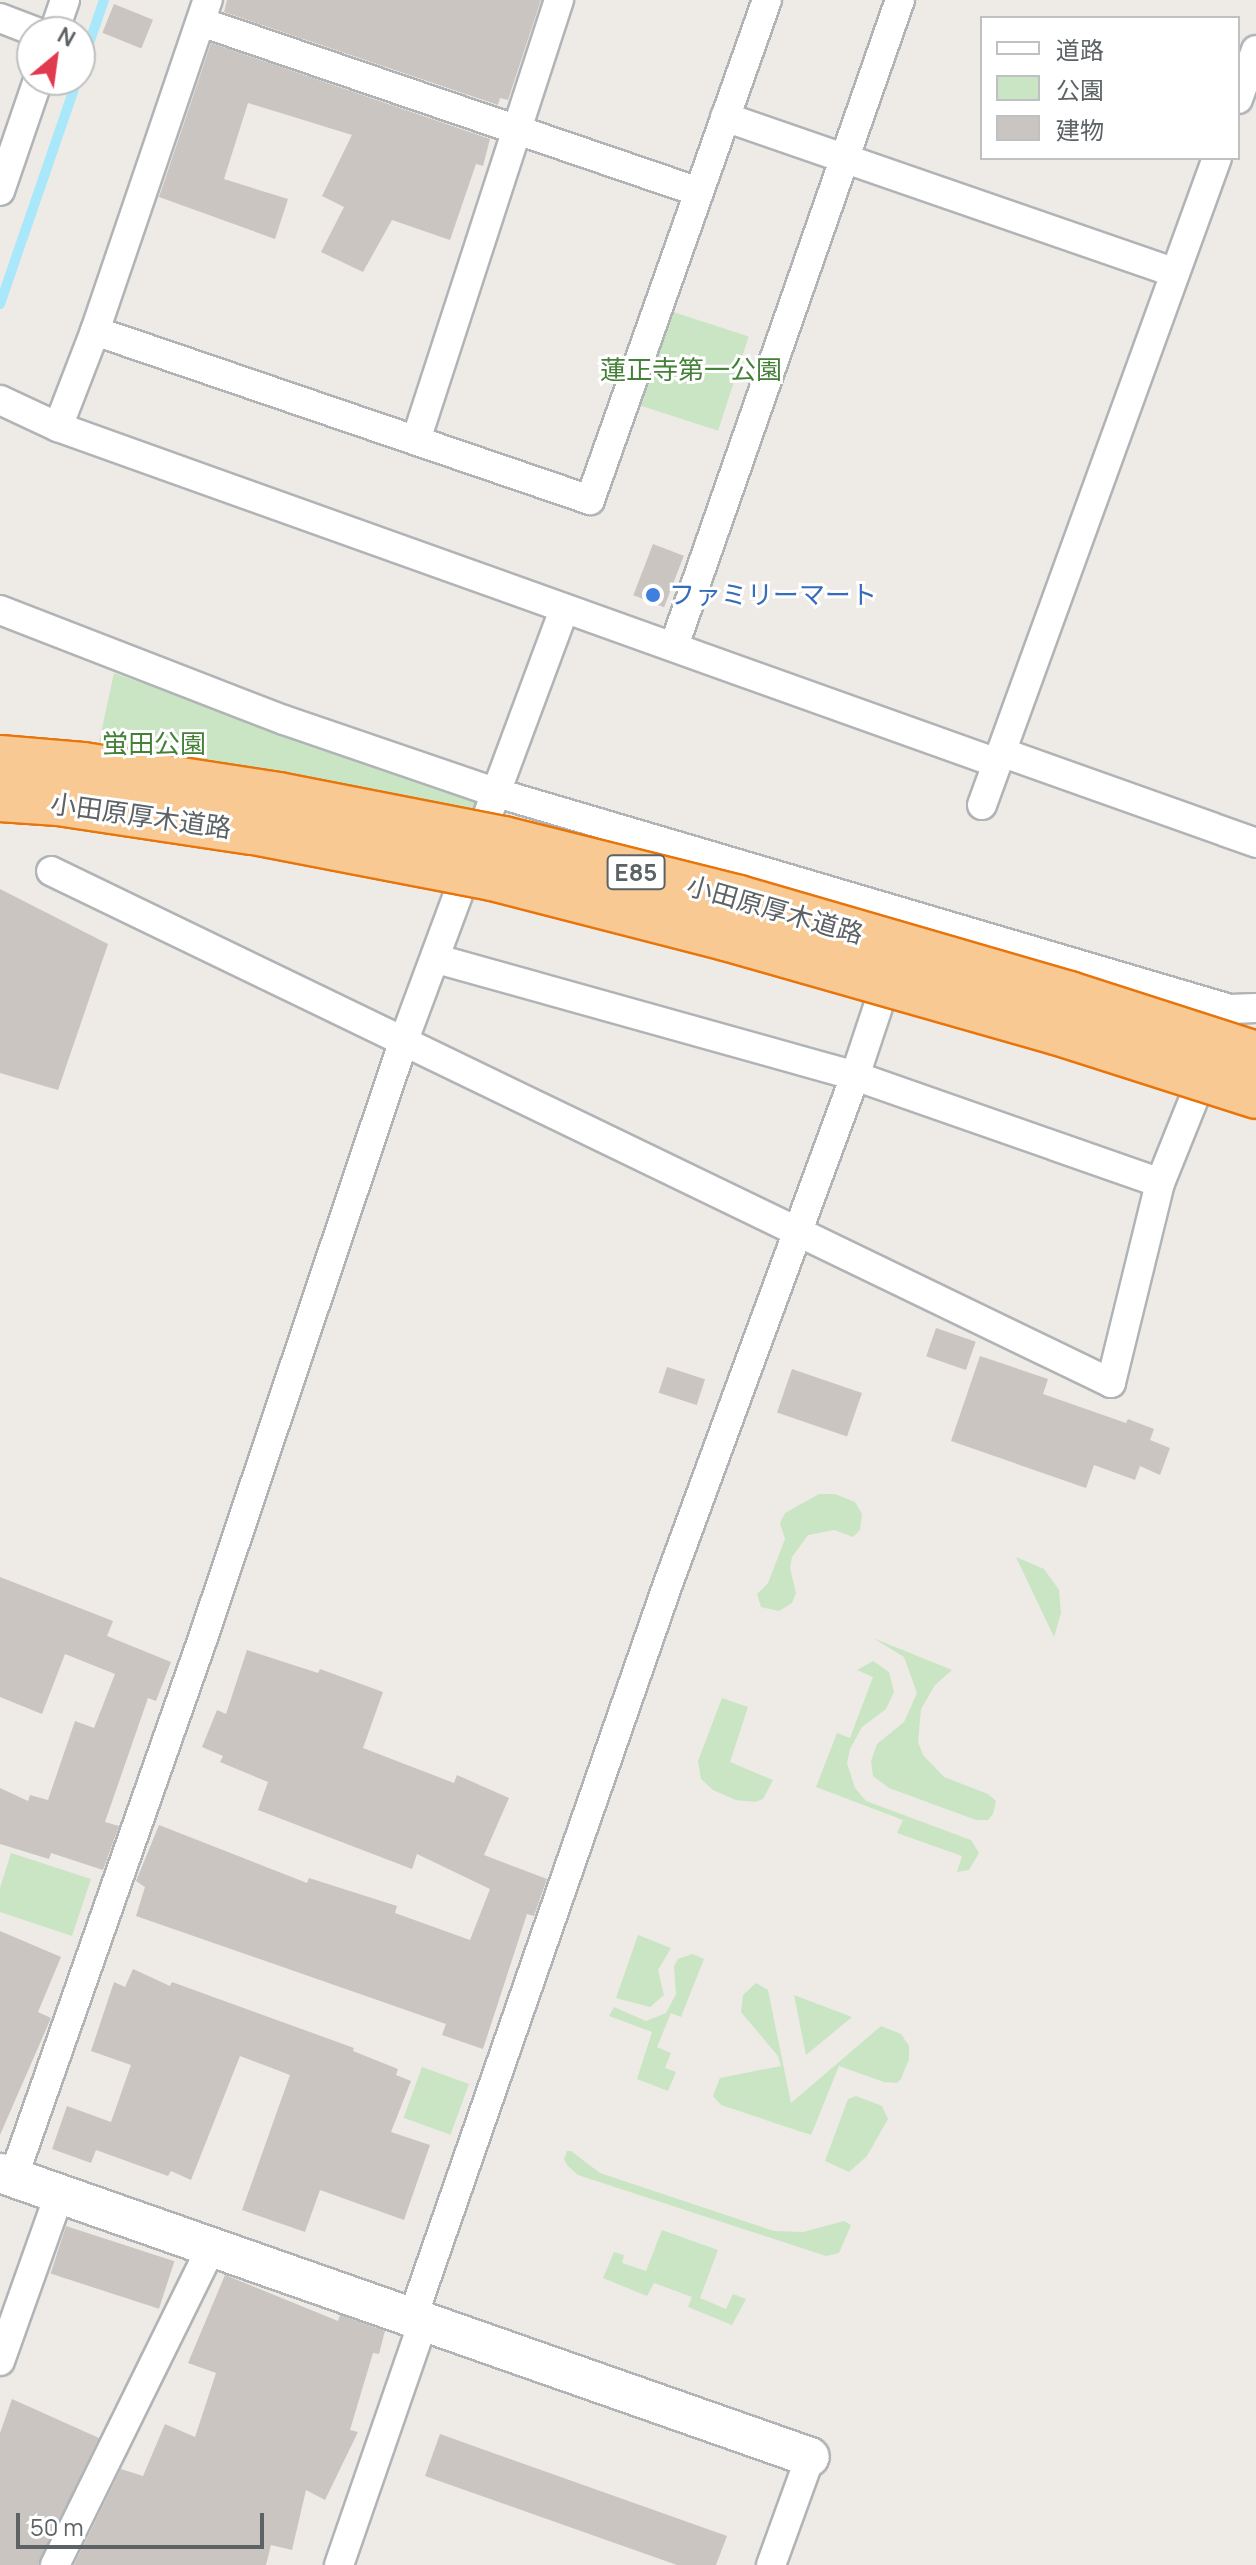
<!DOCTYPE html>
<meta charset="utf-8">
<style>
body{margin:0}
#map{position:relative;width:1256px;height:2565px;overflow:hidden;background:#eeeae5;font-family:Manrope,"Noto Sans JP",sans-serif}
div>[style]{position:absolute}
[style*='--x']{left:calc(var(--x)*1px);top:calc(var(--y)*1px);width:calc(var(--w)*1px);rotate:calc(var(--a)*1deg)}
.green>*{inset:0;background:#cae5c3;transform-origin:0 0}
.stream>*{height:10px;margin:-5px;padding:0 5px;transform-origin:5px;border-radius:5px;background:#a9e8fb}
.building>*{inset:0;background:#cac5c1;transform-origin:0 0}
.roads{filter:drop-shadow(2px 0 #b0b4b7) drop-shadow(-2px 0 #b0b4b7) drop-shadow(0 2px #b0b4b7) drop-shadow(0 -2px #b0b4b7)}
.street>*{height:28px;margin:-14px;padding:0 14px;transform-origin:14px;border-radius:14px;background:#fff}
.secondary>*{height:38px;margin:-19px;padding:0 19px;transform-origin:19px;border-radius:19px;background:#fff}
.bridges{filter:drop-shadow(2px 0 #e8750b) drop-shadow(-2px 0 #e8750b) drop-shadow(0 2px #e8750b) drop-shadow(0 -2px #e8750b)}
.highway-bridge>*{height:44px;margin:-22px;padding:0 22px;transform-origin:22px;border-radius:22px;background:#f8c993}
.dots>*{width:22px;height:22px;translate:-50% -50%;box-sizing:border-box;border:4px solid #fff;border-radius:50%}
span{translate:-50% -50%;white-space:nowrap;text-align:center;line-height:1.15;-webkit-text-stroke:6px #fff;paint-order:stroke}
.shield-label span{padding:2px 6px;background:#fff;border:2px solid;border-radius:6px;-webkit-text-stroke-width:0}
.shield-label{font-size:24px;color:#5d6265;font-weight:700}
.park-label{font-size:26px;color:#448038}
.shop-label{font-size:26px;color:#366cbe}
.left{translate:0 -50%;text-align:left}
.street-label{font-size:26px;color:#5d6265}
.legend{position:absolute;left:980px;top:16px;width:260px;height:144px;box-sizing:border-box;background:#fff;border:2px solid #bec0c1;margin:0;padding:10px 14px;list-style:none;font-size:24px;color:#5d6265}
.legend li{display:flex;align-items:center;gap:16px;height:40px}
.legend b{width:40px;border:2px solid #bec0c1}
.north{position:absolute;left:16px;top:16px;width:80px;height:80px;box-sizing:border-box;background:#fff;border:2px solid #bec0c1;border-radius:50%;rotate:29deg;font-size:22px;font-weight:700;line-height:32px;text-align:center;color:#5d6265}
.north::after{content:'';display:block;margin:auto;width:28px;height:36px;background:#e1394e;clip-path:polygon(50% 0,100% 100%,50% 72%,0 100%)}
.scale{position:absolute;left:16px;top:2513px;width:248px;height:36px;box-sizing:border-box;border:4px solid #5d6265;border-top:0;padding-left:10px;font-size:24px;line-height:28px;white-space:nowrap;color:#5d6265;-webkit-text-stroke:6px #fff;paint-order:stroke}
</style>
<div id="map">
<div class="green">
<div style="left:664px;top:309px;width:89px;height:99px;rotate:18deg"></div>
<div style="clip-path:polygon(114px 673px,478px 803px,458px 861px,90px 784px)"></div>
<div style="clip-path:polygon(819px 1494px,835px 1494px,855px 1502px,862px 1514px,860px 1530px,853px 1537px,834px 1530px,808px 1535px,792px 1557px,790px 1568px,796px 1593px,792px 1603px,779px 1611px,761px 1607px,757px 1594px,768px 1583px,785px 1539px,780px 1523px,785px 1513px)"></div>
<div style="clip-path:polygon(1016px 1557px,1044px 1569px,1059px 1590px,1061px 1613px,1054px 1637px)"></div>
<div style="clip-path:polygon(873px 1638px,952px 1670px,935px 1685px,921px 1709px,918px 1742px,923px 1755px,944px 1777px,988px 1794px,996px 1801px,993px 1814px,988px 1820px,976px 1820px,889px 1788px,873px 1776px,871px 1761px,877px 1744px,904px 1722px,917px 1693px,904px 1657px)"></div>
<div style="clip-path:polygon(873px 1661px,889px 1672px,894px 1692px,886px 1709px,862px 1727px,850px 1749px,847px 1763px,855px 1788px,866px 1801px,971px 1840px,979px 1853px,969px 1870px,957px 1872px,962px 1856px,897px 1833px,903px 1820px,816px 1787px,837px 1733px,850px 1738px,873px 1677px,857px 1670px)"></div>
<div style="clip-path:polygon(722px 1698px,748px 1707px,730px 1762px,773px 1780px,763px 1799px,755px 1802px,736px 1800px,713px 1790px,701px 1779px,698px 1761px)"></div>
<div style="clip-path:polygon(11px 1853px,91px 1879px,72px 1936px,0 1912px,0 1888px)"></div>
<div style="clip-path:polygon(638px 1935px,671px 1948px,658px 1970px,664px 1995px,650px 2007px,616px 1998px)"></div>
<div style="clip-path:polygon(692px 1954px,704px 1959px,681px 2017px,671px 2013px,657px 2047px,671px 2053px,665px 2068px,676px 2072px,668px 2091px,637px 2079px,652px 2032px,609px 2016px,614px 2007px,646px 2021px,666px 2013px,676px 1994px,674px 1966px,678px 1959px)"></div>
<div style="clip-path:polygon(756px 1983px,768px 1990px,791px 2103px,881px 2026px,901px 2034px,909px 2046px,909px 2059px,901px 2079px,897px 2083px,884px 2082px,839px 2066px,811px 2135px,721px 2105px,713px 2096px,720px 2078px,781px 2066px,778px 2056px,741px 2012px,743px 1995px)"></div>
<div style="clip-path:polygon(794px 1995px,852px 2017px,806px 2055px)"></div>
<div style="left:422px;top:2067px;width:50px;height:54px;rotate:20deg"></div>
<div style="clip-path:polygon(856px 2096px,882px 2106px,888px 2119px,867px 2156px,849px 2172px,825px 2161px,848px 2099px)"></div>
<div style="clip-path:polygon(567px 2151px,571px 2151px,600px 2173px,774px 2231px,803px 2232px,844px 2221px,851px 2225px,839px 2253px,826px 2256px,578px 2175px,567px 2165px,564px 2159px)"></div>
<div style="clip-path:polygon(662px 2230px,718px 2250px,700px 2298px,726px 2309px,733px 2294px,746px 2299px,732px 2325px,688px 2307px,692px 2297px,654px 2283px,647px 2296px,603px 2278px,614px 2252px,624px 2255px,622px 2263px,646px 2271px)"></div>
</div>
<div class="stream">
<div style="--x:80;--y:70;--w:74;--a:-71.1"></div>
<div style="--x:0;--y:304;--w:237;--a:-71"></div>
</div>
<div class="building">
<div style="clip-path:polygon(227px 0,541px 0,508px 100px,500px 98px,498px 105px,224px 12px)"></div>
<div style="left:114px;top:4px;width:42px;height:31px;rotate:22deg"></div>
<div style="clip-path:polygon(211px 43px,490px 139px,483px 166px,476px 164px,450px 240px,392px 220px,363px 272px,321px 252px,344px 207px,322px 196px,352px 135px,248px 103px,224px 179px,288px 199px,275px 239px,159px 197px)"></div>
<div style="left:653px;top:544px;width:33px;height:55px;rotate:21deg"></div>
<div style="clip-path:polygon(0 889px,108px 944px,58px 1090px,0 1073px)"></div>
<div style="left:936px;top:1328px;width:42px;height:30px;rotate:19deg"></div>
<div style="clip-path:polygon(980px 1356px,1048px 1379px,1043px 1394px,1126px 1423px,1128px 1419px,1154px 1429px,1150px 1440px,1170px 1448px,1160px 1475px,1140px 1466px,1135px 1480px,1094px 1465px,1086px 1488px,951px 1441px)"></div>
<div style="left:667px;top:1367px;width:40px;height:27px;rotate:18deg"></div>
<div style="left:792px;top:1369px;width:74px;height:46px;rotate:19deg"></div>
<div style="clip-path:polygon(0 1577px,113px 1621px,107px 1636px,171px 1662px,156px 1701px,148px 1698px,105px 1822px,119px 1826px,103px 1870px,51px 1853px,49px 1859px,0 1844px,0 1788px,28px 1801px,30px 1795px,48px 1800px,75px 1721px,94px 1728px,115px 1674px,65px 1654px,42px 1714px,0 1697px)"></div>
<div style="clip-path:polygon(247px 1650px,318px 1673px,320px 1669px,383px 1692px,363px 1748px,454px 1783px,457px 1775px,509px 1798px,484px 1855px,547px 1879px,534px 1916px,527px 1914px,483px 2049px,442px 2035px,446px 2024px,136px 1916px,145px 1887px,136px 1881px,159px 1825px,307px 1883px,309px 1878px,397px 1906px,395px 1913px,470px 1940px,490px 1889px,417px 1854px,412px 1869px,258px 1810px,268px 1782px,220px 1762px,223px 1756px,202px 1747px,217px 1710px,226px 1714px)"></div>
<div style="clip-path:polygon(0 1931px,61px 1957px,38px 2012px,51px 2018px,0 2135px)"></div>
<div style="clip-path:polygon(133px 1969px,170px 1986px,172px 1982px,354px 2048px,353px 2051px,398px 2069px,396px 2075px,411px 2081px,391px 2132px,430px 2145px,404px 2220px,320px 2190px,305px 2232px,242px 2210px,290px 2075px,240px 2056px,191px 2180px,171px 2171px,168px 2176px,96px 2150px,91px 2163px,52px 2149px,67px 2106px,111px 2122px,131px 2065px,91px 2051px,114px 1982px,125px 1987px)"></div>
<div style="left:66px;top:2226px;width:114px;height:50px;rotate:18deg"></div>
<div style="clip-path:polygon(225px 2275px,338px 2321px,340px 2315px,385px 2331px,379px 2354px,373px 2353px,350px 2430px,358px 2432px,325px 2500px,306px 2490px,292px 2550px,271px 2545px,266px 2565px,74px 2565px,121px 2469px,143px 2476px,165px 2424px,195px 2437px,216px 2373px,188px 2363px)"></div>
<div style="clip-path:polygon(12px 2399px,99px 2438px,38px 2565px,0 2565px,0 2433px)"></div>
<div style="clip-path:polygon(440px 2434px,727px 2536px,716px 2565px,677px 2565px,425px 2476px)"></div>
</div>
<div class="roads">
<div class="street">
<div style="--x:0;--y:18;--w:40;--a:21"></div>
<div style="--x:201;--y:22;--w:526;--a:18.85"></div>
<div style="--x:54;--y:32;--w:34;--a:-71"></div>
<div style="--x:1238;--y:99;--w:52;--a:-69.8"></div>
<div style="--x:725;--y:117;--w:476;--a:19.1"></div>
<div style="--x:0;--y:191;--w:117;--a:-71.1"></div>
<div style="--x:95;--y:331;--w:523;--a:18.85"></div>
<div style="--x:590;--y:500;--w:530;--a:-70.51"></div>
<div style="--x:0;--y:400;--w:64;--a:25"></div>
<div style="--x:58;--y:427;--w:997;--a:19.69"></div>
<div style="--x:58;--y:427;--w:103;--a:-68.9"></div>
<div style="--x:95;--y:331;--w:350;--a:-71.2"></div>
<div style="--x:416;--y:440;--w:463;--a:-72"></div>
<div style="--x:0;--y:610;--w:305;--a:21.2"></div>
<div style="--x:284;--y:720;--w:225;--a:18.9"></div>
<div style="--x:497;--y:793;--w:764;--a:16.42"></div>
<div style="--x:1230;--y:1009;--w:188;--a:111.9"></div>
<div style="--x:1160;--y:1183;--w:206;--a:103.8"></div>
<div style="--x:1111;--y:1383;--w:1177;--a:-154.22"></div>
<div style="--x:674;--y:646;--w:684;--a:-70.72"></div>
<div style="--x:1001;--y:752;--w:271;--a:19.6"></div>
<div style="--x:982;--y:805;--w:688;--a:-70.04"></div>
<div style="--x:437;--y:959;--w:434;--a:15.6"></div>
<div style="--x:855;--y:1076;--w:323;--a:19.3"></div>
<div style="--x:1230;--y:1009;--w:26;--a:-2"></div>
<div style="--x:13;--y:2178;--w:572;--a:-70.62"></div>
<div style="--x:203;--y:1638;--w:631;--a:-71.42"></div>
<div style="--x:404;--y:1040;--w:460;--a:-69.6"></div>
<div style="--x:413;--y:2316;--w:778;--a:-70.8"></div>
<div style="--x:669;--y:1581;--w:538;--a:-69.78"></div>
<div style="--x:855;--y:1076;--w:114;--a:-71.6"></div>
<div style="--x:0;--y:2361;--w:176;--a:-70.4"></div>
<div style="--x:55;--y:2565;--w:353;--a:-63.8"></div>
<div style="--x:339;--y:2565;--w:260;--a:-70.9"></div>
<div style="--x:771;--y:2565;--w:115;--a:-70.1"></div>
</div>
<div class="secondary">
<div style="--x:0;--y:2173;--w:858;--a:19.32"></div>
</div>
</div>
<div class="bridges">
<div class="highway-bridge">
<div style="--x:0;--y:758;--w:83;--a:4.8"></div>
<div style="--x:83;--y:765;--w:198;--a:8.7"></div>
<div style="--x:279;--y:795;--w:229;--a:11.1"></div>
<div style="--x:504;--y:839;--w:242;--a:14.1"></div>
<div style="--x:739;--y:898;--w:344;--a:16.2"></div>
<div style="--x:1069;--y:994;--w:196;--a:17.8"></div>
<div style="--x:0;--y:799;--w:58;--a:3.9"></div>
<div style="--x:58;--y:803;--w:197;--a:8.5"></div>
<div style="--x:253;--y:832;--w:243;--a:10.9"></div>
<div style="--x:492;--y:878;--w:242;--a:14.4"></div>
<div style="--x:726;--y:938;--w:343;--a:15.9"></div>
<div style="--x:1056;--y:1032;--w:210;--a:17.7"></div>
</div>
</div>
<div class="dots">
<div style="left:653px;top:595px;background:#3f7fe0"></div>
</div>
<div class="shield-label">
<span style="left:636px;top:872px">E85</span>
</div>
<div class="park-label">
<span style="left:691px;top:370px">蓮正寺第一公園</span>
<span style="left:154px;top:744px">蛍田公園</span>
</div>
<div class="shop-label">
<span class="left" style="left:669px;top:595px">ファミリーマート</span>
</div>
<div class="street-label">
<span style="left:141px;top:816px;rotate:8deg">小田原厚木道路</span>
<span style="left:775px;top:910px;rotate:16deg">小田原厚木道路</span>
</div>
<ul class="legend">
<li><b style="height:10px;background:#fff"></b>道路</li>
<li><b style="height:22px;background:#cae5c3"></b>公園</li>
<li><b style="height:22px;background:#cac5c1"></b>建物</li>
</ul>
<div class="north">N</div>
<div class="scale">50 m</div>
</div>
